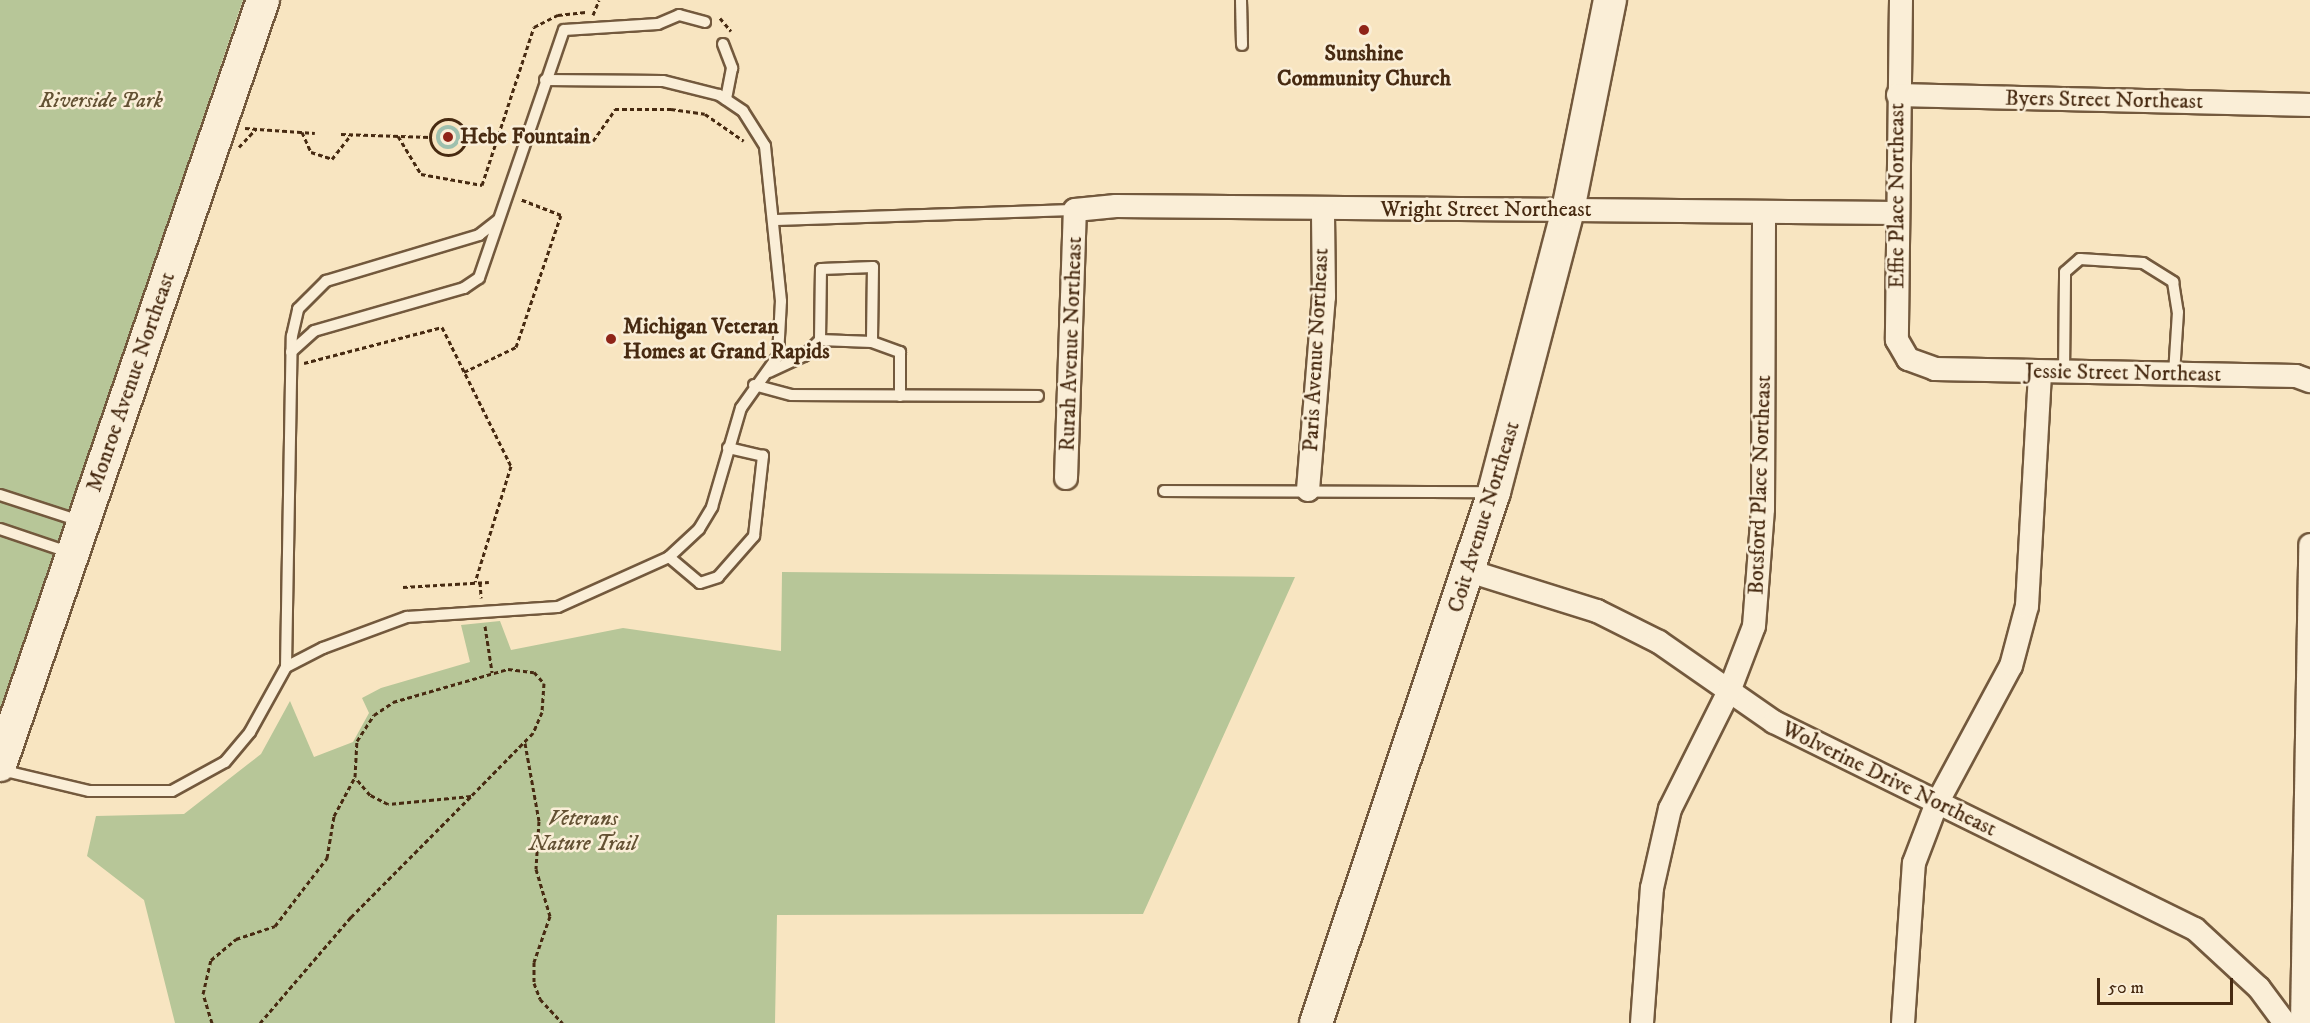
<!DOCTYPE html>
<style>
body{margin:0}
#map{position:relative;width:2310px;height:1023px;overflow:hidden;background:#f8e5c1;font-family:"IM FELL DW Pica",serif}
div>[style]{position:absolute}
[style*='--x']{left:calc(var(--x)*1px);top:calc(var(--y)*1px);width:calc(var(--w)*1px);rotate:calc(var(--a)*1deg)}
.green>*{inset:0;background:#b7c698}
.water>*{inset:0;background:#9ec0ae}
.round{border-radius:50%}
.path>*{height:3px;margin-top:-1.5px;transform-origin:0;background:repeating-linear-gradient(90deg,#472a11 0 4.5px,transparent 0 7.5px)}
.path>.ring{margin:-1.5px;padding:0;box-sizing:content-box;background:none;border:3px solid #472a11;border-radius:50%}
.roads{filter:drop-shadow(2px 0 #73593d) drop-shadow(-2px 0 #73593d) drop-shadow(0 2px #73593d) drop-shadow(0 -2px #73593d)}
.lane>*{height:10px;margin:-5px;padding:0 5px;transform-origin:5px;border-radius:5px;background:#faeed7}
.street>*{height:22px;margin:-11px;padding:0 11px;transform-origin:11px;border-radius:11px;background:#faeed7}
.secondary>*{height:32px;margin:-16px;padding:0 16px;transform-origin:16px;border-radius:16px;background:#faeed7}
.dots>*{width:16px;height:16px;translate:-50% -50%;box-sizing:border-box;border:3px solid #faeed7;border-radius:50%}
span{translate:-50% -50%;white-space:nowrap;text-align:center;line-height:1.15;-webkit-text-stroke:5px #faeed7;paint-order:stroke}
.poi-label{font-size:22px;color:#472a11;font-weight:700}
.left{translate:0 -50%;text-align:left}
.street-label{font-size:22px;color:#472a11}
.park-label{font-size:22px;color:#635133;font-style:italic}
.scale{position:absolute;left:2097px;top:978px;width:136px;height:27px;box-sizing:border-box;border:3px solid #472a11;border-top:0;padding-left:8px;font-size:18px;line-height:21px;white-space:nowrap;color:#472a11;-webkit-text-stroke:4px #faeed7;paint-order:stroke}
</style>
<div id="map">
<div class="green">
<div style="clip-path:polygon(0 0,243px 0,0 715px)"></div>
<div style="clip-path:polygon(782px 572px,1295px 577px,1143px 914px,777px 915px,775px 1023px,175px 1023px,144px 900px,87px 856px,96px 816px,184px 814px,261px 754px,290px 701px,314px 757px,353px 742px,369px 713px,362px 698px,381px 688px,470px 662px,461px 625px,500px 621px,511px 650px,623px 628px,781px 651px)"></div>
</div>
<div class="water">
<div class="round" style="left:436px;top:125px;width:24px;height:24px"></div>
</div>
<div class="path">
<div style="--x:593;--y:15;--w:16;--a:-68"></div>
<div style="--x:720;--y:18;--w:17;--a:50"></div>
<div class="ring" style="left:430px;top:119px;width:33px;height:33px"></div>
<div style="--x:245;--y:128;--w:70;--a:4.1"></div>
<div style="--x:302;--y:132;--w:22;--a:66"></div>
<div style="--x:311;--y:152;--w:22;--a:18"></div>
<div style="--x:332;--y:159;--w:31;--a:-52"></div>
<div style="--x:341;--y:134;--w:89;--a:1.9"></div>
<div style="--x:398;--y:136;--w:44;--a:58.8"></div>
<div style="--x:421;--y:174;--w:62;--a:10.2"></div>
<div style="--x:482;--y:185;--w:166;--a:-71.8"></div>
<div style="--x:534;--y:27;--w:27;--a:-27"></div>
<div style="--x:558;--y:15;--w:30;--a:-6"></div>
<div style="--x:466;--y:139;--w:47;--a:1.2"></div>
<div style="--x:540;--y:140;--w:53;--a:1.1"></div>
<div style="--x:593;--y:141;--w:39;--a:-55"></div>
<div style="--x:615;--y:109;--w:56;--a:0"></div>
<div style="--x:671;--y:109;--w:34;--a:8"></div>
<div style="--x:705;--y:114;--w:47;--a:34.7"></div>
<div style="--x:239;--y:147;--w:25;--a:-47"></div>
<div style="--x:304;--y:363;--w:143;--a:-14.6"></div>
<div style="--x:442;--y:327;--w:155;--a:63.6"></div>
<div style="--x:511;--y:466;--w:121;--a:107.2"></div>
<div style="--x:464;--y:372;--w:58;--a:-25.7"></div>
<div style="--x:516;--y:347;--w:139;--a:-71.2"></div>
<div style="--x:561;--y:215;--w:44;--a:-158.7"></div>
<div style="--x:480;--y:582;--w:16;--a:86"></div>
<div style="--x:403;--y:587;--w:86;--a:-3.3"></div>
<div style="--x:485;--y:626;--w:47;--a:81.3"></div>
<div style="--x:525;--y:743;--w:79;--a:79.8"></div>
<div style="--x:539;--y:821;--w:48;--a:93.6"></div>
<div style="--x:536;--y:869;--w:49;--a:73.4"></div>
<div style="--x:550;--y:916;--w:49;--a:109.2"></div>
<div style="--x:534;--y:962;--w:21;--a:90"></div>
<div style="--x:534;--y:983;--w:17;--a:69"></div>
<div style="--x:540;--y:999;--w:33;--a:47"></div>
<div style="--x:212;--y:1023;--w:30;--a:-107"></div>
<div style="--x:203;--y:994;--w:35;--a:-77"></div>
<div style="--x:211;--y:960;--w:33;--a:-40"></div>
<div style="--x:236;--y:939;--w:41;--a:-18.4"></div>
<div style="--x:275;--y:926;--w:86;--a:-52.6"></div>
<div style="--x:327;--y:858;--w:43;--a:-80.5"></div>
<div style="--x:334;--y:816;--w:44;--a:-61.7"></div>
<div style="--x:355;--y:777;--w:36;--a:-87"></div>
<div style="--x:357;--y:741;--w:31;--a:-57"></div>
<div style="--x:374;--y:715;--w:23;--a:-34"></div>
<div style="--x:393;--y:702;--w:120;--a:-16"></div>
<div style="--x:508;--y:669;--w:26;--a:7"></div>
<div style="--x:534;--y:672;--w:15;--a:48"></div>
<div style="--x:544;--y:683;--w:29;--a:94"></div>
<div style="--x:542;--y:712;--w:23;--a:113"></div>
<div style="--x:533;--y:733;--w:88;--a:134.5"></div>
<div style="--x:471;--y:796;--w:83;--a:174.5"></div>
<div style="--x:388;--y:804;--w:20;--a:-153"></div>
<div style="--x:370;--y:795;--w:23;--a:-130"></div>
<div style="--x:260;--y:1023;--w:140;--a:-49.4"></div>
<div style="--x:351;--y:917;--w:170;--a:-45.2"></div>
</div>
<div class="roads">
<div class="lane">
<div style="--x:1241;--y:0;--w:45;--a:88.7"></div>
<div style="--x:723;--y:44;--w:26;--a:69"></div>
<div style="--x:732;--y:68;--w:32;--a:101"></div>
<div style="--x:774;--y:220;--w:301;--a:-1.9"></div>
<div style="--x:820;--y:340;--w:52;--a:2.2"></div>
<div style="--x:872;--y:342;--w:30;--a:20"></div>
<div style="--x:900;--y:352;--w:44;--a:90"></div>
<div style="--x:291;--y:352;--w:31;--a:-42"></div>
<div style="--x:314;--y:331;--w:156;--a:-16"></div>
<div style="--x:464;--y:288;--w:18;--a:-34"></div>
<div style="--x:479;--y:278;--w:262;--a:-71.1"></div>
<div style="--x:564;--y:30;--w:94;--a:-3.7"></div>
<div style="--x:658;--y:24;--w:23;--a:-23"></div>
<div style="--x:679;--y:15;--w:27;--a:15"></div>
<div style="--x:769;--y:372;--w:38;--a:-25"></div>
<div style="--x:804;--y:356;--w:23;--a:-45"></div>
<div style="--x:820;--y:340;--w:71;--a:-89.2"></div>
<div style="--x:821;--y:269;--w:52;--a:-2.2"></div>
<div style="--x:873;--y:267;--w:75;--a:90.8"></div>
<div style="--x:2064;--y:373;--w:101;--a:-89.4"></div>
<div style="--x:2065;--y:272;--w:20;--a:-41"></div>
<div style="--x:2080;--y:259;--w:63;--a:3.6"></div>
<div style="--x:2143;--y:263;--w:36;--a:32"></div>
<div style="--x:2173;--y:282;--w:30;--a:81"></div>
<div style="--x:2178;--y:312;--w:62;--a:93.7"></div>
<div style="--x:754;--y:385;--w:39;--a:15"></div>
<div style="--x:792;--y:395;--w:246;--a:0.2"></div>
<div style="--x:1164;--y:491;--w:327;--a:0.2"></div>
<div style="--x:0;--y:495;--w:84;--a:18"></div>
<div style="--x:0;--y:529;--w:75;--a:18.7"></div>
<div style="--x:669;--y:557;--w:40;--a:40"></div>
<div style="--x:700;--y:583;--w:19;--a:-18"></div>
<div style="--x:718;--y:577;--w:55;--a:-48.7"></div>
<div style="--x:754;--y:536;--w:81;--a:-83.6"></div>
<div style="--x:763;--y:456;--w:36;--a:-167"></div>
<div style="--x:286;--y:667;--w:331;--a:-89"></div>
<div style="--x:292;--y:336;--w:28;--a:-77"></div>
<div style="--x:298;--y:309;--w:40;--a:-45"></div>
<div style="--x:326;--y:281;--w:160;--a:-16.7"></div>
<div style="--x:479;--y:235;--w:24;--a:-38"></div>
<div style="--x:1;--y:770;--w:90;--a:13.4"></div>
<div style="--x:89;--y:791;--w:83;--a:0"></div>
<div style="--x:172;--y:791;--w:60;--a:-28.7"></div>
<div style="--x:225;--y:762;--w:39;--a:-50"></div>
<div style="--x:250;--y:732;--w:74;--a:-61"></div>
<div style="--x:286;--y:667;--w:42;--a:-27.2"></div>
<div style="--x:323;--y:648;--w:90;--a:-20.3"></div>
<div style="--x:407;--y:617;--w:151;--a:-3.8"></div>
<div style="--x:558;--y:607;--w:122;--a:-24.2"></div>
<div style="--x:669;--y:557;--w:41;--a:-43"></div>
<div style="--x:699;--y:529;--w:26;--a:-59"></div>
<div style="--x:712;--y:507;--w:103;--a:-73.7"></div>
<div style="--x:741;--y:408;--w:64;--a:-54.6"></div>
<div style="--x:778;--y:356;--w:55;--a:-86.9"></div>
<div style="--x:781;--y:301;--w:156;--a:-95.9"></div>
<div style="--x:765;--y:146;--w:41;--a:-122.2"></div>
<div style="--x:743;--y:111;--w:29;--a:-146"></div>
<div style="--x:719;--y:95;--w:58;--a:-166"></div>
<div style="--x:663;--y:81;--w:118;--a:-179.5"></div>
</div>
<div class="street">
<div style="--x:1901;--y:0;--w:340;--a:90.7"></div>
<div style="--x:1897;--y:340;--w:22;--a:60"></div>
<div style="--x:1908;--y:359;--w:29;--a:20"></div>
<div style="--x:1935;--y:369;--w:361;--a:1.1"></div>
<div style="--x:2296;--y:376;--w:15;--a:20"></div>
<div style="--x:1898;--y:95;--w:412;--a:1.4"></div>
<div style="--x:1066;--y:478;--w:268;--a:-88.1"></div>
<div style="--x:1075;--y:210;--w:41;--a:-5.6"></div>
<div style="--x:1116;--y:206;--w:781;--a:0.51"></div>
<div style="--x:1308;--y:490;--w:194;--a:-85.3"></div>
<div style="--x:1324;--y:297;--w:87;--a:-90.7"></div>
<div style="--x:1469;--y:571;--w:134;--a:17.4"></div>
<div style="--x:1597;--y:611;--w:69;--a:26.6"></div>
<div style="--x:1659;--y:642;--w:140;--a:34.8"></div>
<div style="--x:1774;--y:722;--w:469;--a:26.2"></div>
<div style="--x:2195;--y:929;--w:87;--a:42.7"></div>
<div style="--x:2259;--y:988;--w:44;--a:53.4"></div>
<div style="--x:1642;--y:1023;--w:135;--a:-85.8"></div>
<div style="--x:1652;--y:888;--w:81;--a:-77.2"></div>
<div style="--x:1670;--y:809;--w:134;--a:-63.4"></div>
<div style="--x:1730;--y:689;--w:67;--a:-69.1"></div>
<div style="--x:1754;--y:626;--w:117;--a:-85.6"></div>
<div style="--x:1763;--y:509;--w:295;--a:-89.8"></div>
<div style="--x:1903;--y:1023;--w:160;--a:-86.1"></div>
<div style="--x:1914;--y:863;--w:62;--a:-69.2"></div>
<div style="--x:1936;--y:805;--w:158;--a:-61.7"></div>
<div style="--x:2011;--y:666;--w:62;--a:-75.1"></div>
<div style="--x:2027;--y:606;--w:233;--a:-86.8"></div>
<div style="--x:2302;--y:1023;--w:478;--a:-89"></div>
</div>
<div class="secondary">
<div style="--x:0;--y:765;--w:809;--a:-71.03"></div>
<div style="--x:1316;--y:1023;--w:560;--a:-71.47"></div>
<div style="--x:1494;--y:492;--w:292;--a:-75.3"></div>
<div style="--x:1568;--y:210;--w:214;--a:-78.7"></div>
</div>
</div>
<div class="dots">
<div style="left:1364px;top:30px;background:#8f2418"></div>
<div style="left:448px;top:137px;background:#8f2418"></div>
<div style="left:611px;top:339px;background:#8f2418"></div>
</div>
<div class="poi-label">
<span style="left:1364px;top:66px">Sunshine<br>Community Church</span>
<span class="left" style="left:460px;top:137px">Hebe Fountain</span>
<span class="left" style="left:623px;top:339px">Michigan Veteran<br>Homes at Grand Rapids</span>
</div>
<div class="street-label">
<span style="left:2104px;top:100px;rotate:1deg">Byers Street Northeast</span>
<span style="left:1897px;top:196px;rotate:-90deg">Effie Place Northeast</span>
<span style="left:1486px;top:210px">Wright Street Northeast</span>
<span style="left:1071px;top:344px;rotate:-88deg">Rurah Avenue Northeast</span>
<span style="left:1316px;top:350px;rotate:-87deg">Paris Avenue Northeast</span>
<span style="left:2123px;top:373px;rotate:1deg">Jessie Street Northeast</span>
<span style="left:131px;top:382px;rotate:-71deg">Monroe Avenue Northeast</span>
<span style="left:1760px;top:485px;rotate:-88deg">Botsford Place Northeast</span>
<span style="left:1484px;top:517px;rotate:-73deg">Coit Avenue Northeast</span>
<span style="left:1889px;top:779px;rotate:26deg">Wolverine Drive Northeast</span>
</div>
<div class="park-label">
<span style="left:101px;top:101px">Riverside Park</span>
<span style="left:583px;top:831px">Veterans<br>Nature Trail</span>
</div>
<div class="scale">50 m</div>
</div>
